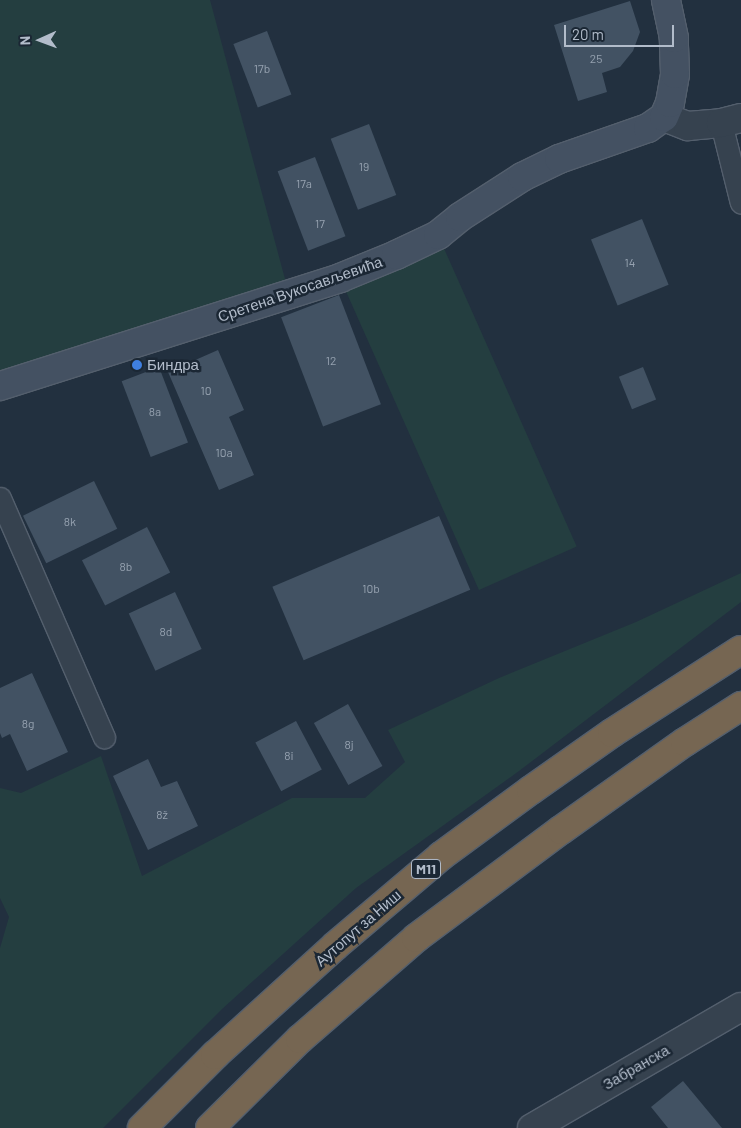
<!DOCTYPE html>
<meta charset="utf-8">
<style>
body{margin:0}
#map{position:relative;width:741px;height:1128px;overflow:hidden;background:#22303f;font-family:Barlow,sans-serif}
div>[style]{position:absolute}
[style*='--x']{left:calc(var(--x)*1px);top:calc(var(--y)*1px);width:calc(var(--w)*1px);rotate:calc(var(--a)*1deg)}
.green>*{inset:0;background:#243e40;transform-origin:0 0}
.building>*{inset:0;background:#425263;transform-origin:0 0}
.roads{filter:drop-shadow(1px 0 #545f6d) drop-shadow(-1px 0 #545f6d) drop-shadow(0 1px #545f6d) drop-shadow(0 -1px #545f6d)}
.lane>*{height:21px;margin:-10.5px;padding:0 10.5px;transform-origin:10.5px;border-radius:10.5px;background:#36424f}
.street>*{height:28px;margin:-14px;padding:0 14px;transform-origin:14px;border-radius:14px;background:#36424f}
.secondary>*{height:28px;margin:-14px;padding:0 14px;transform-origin:14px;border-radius:14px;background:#445162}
.highway>*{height:28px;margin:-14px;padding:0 14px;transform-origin:14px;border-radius:14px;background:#766652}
.dots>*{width:14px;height:14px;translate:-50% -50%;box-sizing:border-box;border:2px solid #1b2734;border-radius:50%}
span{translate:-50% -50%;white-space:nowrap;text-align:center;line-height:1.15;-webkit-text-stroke:5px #1b2734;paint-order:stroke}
.number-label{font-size:12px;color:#96a2b0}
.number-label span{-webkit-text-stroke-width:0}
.shield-label span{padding:1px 4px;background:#1b2734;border:1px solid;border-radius:4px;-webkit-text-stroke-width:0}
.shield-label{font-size:14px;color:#b2bcca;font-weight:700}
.street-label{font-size:15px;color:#b2bcca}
.poi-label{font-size:15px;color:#b2bcca}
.left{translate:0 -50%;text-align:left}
.north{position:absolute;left:15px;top:15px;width:50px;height:50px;-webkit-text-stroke:4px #1b2734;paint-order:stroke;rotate:268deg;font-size:14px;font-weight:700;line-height:20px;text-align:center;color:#b2bcca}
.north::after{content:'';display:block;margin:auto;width:18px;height:22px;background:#b2bcca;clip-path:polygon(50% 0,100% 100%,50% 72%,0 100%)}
.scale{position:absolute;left:564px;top:25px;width:110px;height:22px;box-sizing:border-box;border:2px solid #b2bcca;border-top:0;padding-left:6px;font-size:15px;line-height:18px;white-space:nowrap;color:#b2bcca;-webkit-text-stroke:4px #1b2734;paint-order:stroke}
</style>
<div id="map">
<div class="green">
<div style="clip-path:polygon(0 0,210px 0,289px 294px,0 386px)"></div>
<div style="left:438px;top:235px;width:341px;height:107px;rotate:66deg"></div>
<div style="clip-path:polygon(741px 573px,741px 602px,519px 771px,356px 888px,221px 1010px,103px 1128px,0 1128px,0 948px,9px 917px,0 898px,0 788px,21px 793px,101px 756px,142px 876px,292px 798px,365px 798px,405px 762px,388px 730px,499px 678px,636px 622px)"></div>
</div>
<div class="building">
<div style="clip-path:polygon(630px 1px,640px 32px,633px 51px,620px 67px,602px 73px,607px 92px,578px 101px,554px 25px)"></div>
<div style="left:267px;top:31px;width:68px;height:36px;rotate:69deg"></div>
<div style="left:369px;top:124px;width:76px;height:41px;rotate:69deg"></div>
<div style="left:315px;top:157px;width:85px;height:40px;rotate:69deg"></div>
<div style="left:642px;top:219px;width:71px;height:55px;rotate:68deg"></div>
<div style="left:339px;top:295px;width:117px;height:62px;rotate:69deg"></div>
<div style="clip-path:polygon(218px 350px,244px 410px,229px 417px,254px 475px,219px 490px,168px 372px)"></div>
<div style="left:159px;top:367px;width:81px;height:40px;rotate:69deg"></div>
<div style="left:643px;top:367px;width:35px;height:26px;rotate:68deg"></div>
<div style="left:94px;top:481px;width:53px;height:79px;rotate:64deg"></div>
<div style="left:439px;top:516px;width:80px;height:181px;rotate:67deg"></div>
<div style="left:147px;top:527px;width:51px;height:73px;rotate:63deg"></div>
<div style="left:175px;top:592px;width:63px;height:51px;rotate:65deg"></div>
<div style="clip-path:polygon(32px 673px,68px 752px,27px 771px,10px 734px,2px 738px,0 733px,0 688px)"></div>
<div style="left:348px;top:704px;width:71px;height:39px;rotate:61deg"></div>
<div style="left:296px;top:721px;width:55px;height:46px;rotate:62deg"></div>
<div style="clip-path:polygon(148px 759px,161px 787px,177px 781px,198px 826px,148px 850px,113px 776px)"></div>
<div style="clip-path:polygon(683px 1081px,722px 1128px,668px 1128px,651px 1107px)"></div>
</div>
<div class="roads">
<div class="lane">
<div style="--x:721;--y:123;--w:82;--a:76"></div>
<div style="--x:0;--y:498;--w:261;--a:66.5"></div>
</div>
<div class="street">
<div style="--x:664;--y:117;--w:26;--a:21"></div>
<div style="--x:688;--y:126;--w:33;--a:-5"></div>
<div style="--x:721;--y:123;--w:21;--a:-14"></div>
<div style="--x:532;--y:1128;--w:241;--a:-30.1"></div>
</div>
<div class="secondary">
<div style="--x:0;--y:386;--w:357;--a:-17.6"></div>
<div style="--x:340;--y:278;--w:61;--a:-22.3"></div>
<div style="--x:396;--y:255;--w:47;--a:-25.5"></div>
<div style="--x:438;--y:235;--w:28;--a:-39"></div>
<div style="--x:460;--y:217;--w:74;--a:-32.8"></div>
<div style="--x:522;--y:177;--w:41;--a:-25.9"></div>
<div style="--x:559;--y:159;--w:94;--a:-19.2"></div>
<div style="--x:648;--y:128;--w:19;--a:-35"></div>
<div style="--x:664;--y:117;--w:15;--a:-67"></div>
<div style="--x:670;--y:103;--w:29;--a:-80"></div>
<div style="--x:675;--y:74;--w:36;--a:-92"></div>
<div style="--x:674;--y:38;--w:39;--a:-102"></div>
</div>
<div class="highway">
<div style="--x:142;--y:1128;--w:103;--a:-45"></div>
<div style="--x:215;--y:1055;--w:162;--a:-42.2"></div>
<div style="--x:335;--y:946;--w:139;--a:-40.3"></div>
<div style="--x:441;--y:856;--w:112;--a:-36.3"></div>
<div style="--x:531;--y:790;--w:99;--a:-35.1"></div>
<div style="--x:612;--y:733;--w:153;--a:-32.8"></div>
<div style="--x:210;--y:1128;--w:127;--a:-44.7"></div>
<div style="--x:300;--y:1039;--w:154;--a:-41"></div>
<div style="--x:416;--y:938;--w:181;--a:-36.7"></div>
<div style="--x:561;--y:830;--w:152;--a:-35.4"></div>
<div style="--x:685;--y:742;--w:67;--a:-32.7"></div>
</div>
</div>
<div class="dots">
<div style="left:137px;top:365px;background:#3f7fe0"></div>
</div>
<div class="number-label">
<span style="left:596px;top:59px">25</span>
<span style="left:262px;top:69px">17b</span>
<span style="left:364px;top:167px">19</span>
<span style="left:304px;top:184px">17a</span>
<span style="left:320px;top:224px">17</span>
<span style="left:630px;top:263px">14</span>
<span style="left:331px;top:361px">12</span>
<span style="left:206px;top:391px">10</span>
<span style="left:155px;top:412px">8a</span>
<span style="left:224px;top:453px">10a</span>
<span style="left:70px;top:522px">8k</span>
<span style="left:126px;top:567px">8b</span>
<span style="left:371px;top:589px">10b</span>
<span style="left:166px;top:632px">8d</span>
<span style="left:28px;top:724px">8g</span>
<span style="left:349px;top:745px">8j</span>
<span style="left:289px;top:756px">8i</span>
<span style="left:162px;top:815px">8ž</span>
</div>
<div class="shield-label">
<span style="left:426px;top:869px">M11</span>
</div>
<div class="street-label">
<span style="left:300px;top:289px;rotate:-19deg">Сретена Вукосављевића</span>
<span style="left:358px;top:928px;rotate:-41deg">Аутопут за Ниш</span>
<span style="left:636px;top:1067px;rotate:-30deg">Забранска</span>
</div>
<div class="poi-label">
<span class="left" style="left:147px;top:365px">Биндра</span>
</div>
<div class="north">N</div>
<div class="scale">20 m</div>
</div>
